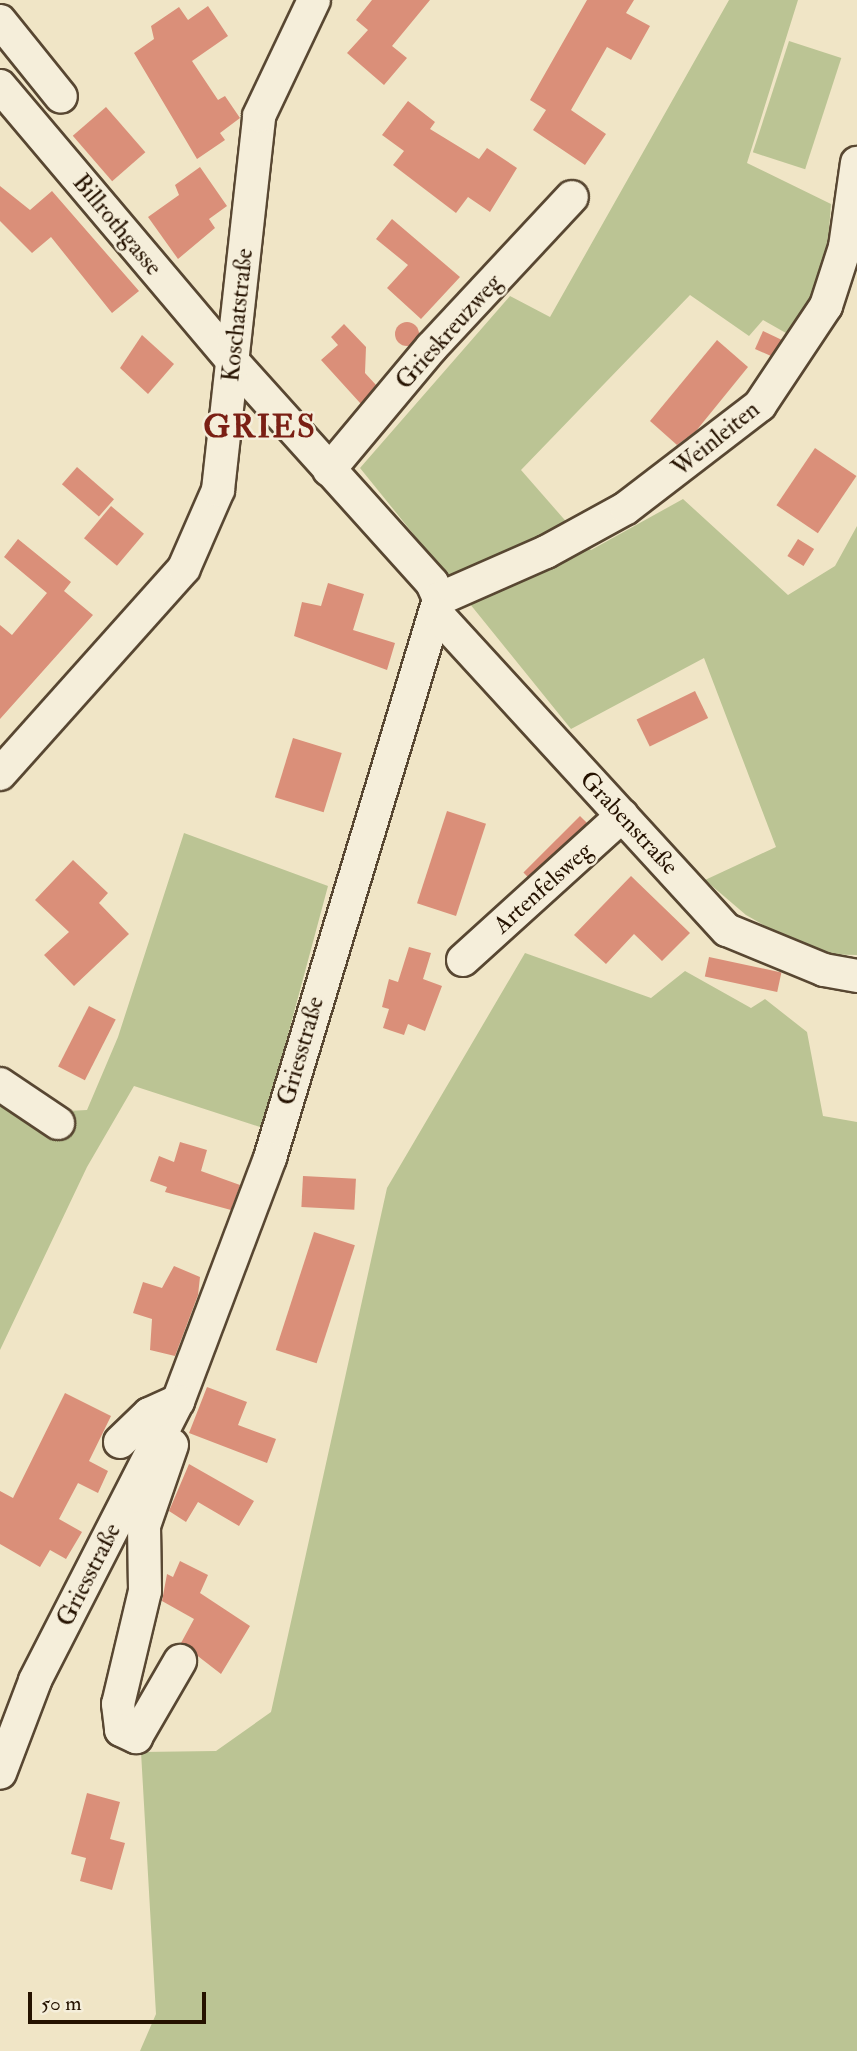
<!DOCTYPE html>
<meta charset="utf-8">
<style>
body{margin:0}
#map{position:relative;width:857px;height:2051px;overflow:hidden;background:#f0e5c6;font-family:"IM FELL Double Pica",serif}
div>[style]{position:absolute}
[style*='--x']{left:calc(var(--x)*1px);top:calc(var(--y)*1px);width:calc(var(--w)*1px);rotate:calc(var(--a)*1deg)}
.green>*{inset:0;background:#bbc494;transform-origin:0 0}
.building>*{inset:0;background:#da8f79;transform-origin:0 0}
.round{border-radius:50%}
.roads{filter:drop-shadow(2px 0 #584732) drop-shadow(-2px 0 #584732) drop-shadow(0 2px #584732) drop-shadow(0 -2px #584732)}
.minor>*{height:32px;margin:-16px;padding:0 16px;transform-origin:16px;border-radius:16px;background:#f5eeda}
span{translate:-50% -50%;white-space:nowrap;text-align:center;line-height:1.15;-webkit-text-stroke:5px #f5eeda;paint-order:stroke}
.street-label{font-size:24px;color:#251200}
.district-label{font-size:32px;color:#7a1f14;font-weight:700;letter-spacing:2px}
.scale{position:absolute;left:28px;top:1992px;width:178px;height:32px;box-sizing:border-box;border:4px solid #251200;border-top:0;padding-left:9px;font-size:21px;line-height:24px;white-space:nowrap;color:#251200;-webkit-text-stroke:5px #f5eeda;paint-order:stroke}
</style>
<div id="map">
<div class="green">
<div style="clip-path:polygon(729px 0,798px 0,747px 163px,831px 204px,826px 269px,793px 337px,763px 320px,749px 336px,690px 295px,521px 470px,591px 550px,683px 499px,788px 595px,835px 566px,857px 526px,857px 955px,814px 954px,746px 915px,705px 880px,776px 847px,704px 658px,571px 729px,360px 468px,510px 296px,550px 317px)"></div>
<div style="left:789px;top:41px;width:55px;height:117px;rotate:18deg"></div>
<div style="clip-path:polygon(184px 833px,328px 886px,263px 1128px,134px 1086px,87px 1167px,0 1350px,0 1096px,54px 1130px,68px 1111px,87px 1110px,118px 1037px)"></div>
<div style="clip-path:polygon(525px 953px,651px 998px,685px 971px,751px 1008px,765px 999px,807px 1032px,823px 1116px,857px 1122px,857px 2051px,140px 2051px,156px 2014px,141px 1752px,216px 1751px,271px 1712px,387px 1188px)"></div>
</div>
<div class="building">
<div style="clip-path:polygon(372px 0,430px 0,392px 46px,407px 58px,384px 85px,347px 53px,368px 30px,356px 20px)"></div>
<div style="clip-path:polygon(587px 0,634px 0,626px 13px,650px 26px,631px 60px,607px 47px,571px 110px,606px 134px,585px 165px,533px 130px,546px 110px,530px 100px)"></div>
<div style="clip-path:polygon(208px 6px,228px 36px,192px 61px,218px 100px,225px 96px,240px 118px,220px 133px,225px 140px,197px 159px,134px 53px,154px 39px,151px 26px,179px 7px,188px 20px)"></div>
<div style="clip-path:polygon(408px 101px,435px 122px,430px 129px,479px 159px,487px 148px,517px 168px,490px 212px,468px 197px,456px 213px,393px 165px,404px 151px,382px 135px)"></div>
<div style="left:106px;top:107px;width:60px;height:44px;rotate:49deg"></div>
<div style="clip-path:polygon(200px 167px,227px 206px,209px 219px,215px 228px,178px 259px,148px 217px,179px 195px,175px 185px)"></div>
<div style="clip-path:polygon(0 186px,30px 210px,52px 191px,139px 291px,112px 313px,51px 237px,32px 253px,0 221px)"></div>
<div style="clip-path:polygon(392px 219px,460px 277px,421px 319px,387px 288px,408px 265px,376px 239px)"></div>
<div class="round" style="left:395px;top:322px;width:24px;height:24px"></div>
<div style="clip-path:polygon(344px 324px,366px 347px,365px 373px,376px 385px,361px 404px,321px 360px,338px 345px,331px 337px)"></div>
<div style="clip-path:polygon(763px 331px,782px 340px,771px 356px,755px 349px)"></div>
<div style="clip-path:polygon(142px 335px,174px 364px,148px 394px,120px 368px)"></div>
<div style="clip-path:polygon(717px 340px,748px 367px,696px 431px,677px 445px,650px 421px)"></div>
<div style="left:815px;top:448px;width:50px;height:69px;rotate:34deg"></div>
<div style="left:77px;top:467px;width:49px;height:23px;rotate:41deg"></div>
<div style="left:111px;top:506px;width:43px;height:42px;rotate:40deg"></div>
<div style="clip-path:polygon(18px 539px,71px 582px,64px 591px,93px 615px,0 719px,0 625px,12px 635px,47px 593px,4px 557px)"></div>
<div style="left:798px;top:539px;width:19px;height:20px;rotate:32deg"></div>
<div style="clip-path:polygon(328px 583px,364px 594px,353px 630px,395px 643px,387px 670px,294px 636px,302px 602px,321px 606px)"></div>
<div style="left:695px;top:691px;width:30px;height:65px;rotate:64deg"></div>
<div style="left:293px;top:738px;width:51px;height:62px;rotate:17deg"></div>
<div style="left:447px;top:811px;width:41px;height:97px;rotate:18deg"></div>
<div style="left:580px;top:816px;width:10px;height:80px;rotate:45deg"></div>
<div style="clip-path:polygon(73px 860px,108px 893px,99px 903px,129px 934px,74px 986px,44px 955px,69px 932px,35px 900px)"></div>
<div style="clip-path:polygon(631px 876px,690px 933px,662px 961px,634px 934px,606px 964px,574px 935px)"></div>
<div style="clip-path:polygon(409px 947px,431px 953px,423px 979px,442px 986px,425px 1031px,408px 1024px,404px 1035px,383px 1028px,389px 1009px,382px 1007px,389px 979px,398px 982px)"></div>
<div style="left:709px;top:957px;width:74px;height:20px;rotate:12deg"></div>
<div style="left:89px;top:1006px;width:30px;height:68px;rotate:27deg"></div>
<div style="clip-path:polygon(180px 1142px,207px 1150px,201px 1171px,240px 1185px,231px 1210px,165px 1192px,167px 1187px,150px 1181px,159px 1156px,174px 1162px)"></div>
<div style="left:303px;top:1176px;width:53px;height:31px;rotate:3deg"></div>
<div style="left:314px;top:1232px;width:43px;height:124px;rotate:18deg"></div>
<div style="clip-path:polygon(174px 1266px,200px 1277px,198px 1295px,175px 1356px,150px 1350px,152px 1319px,133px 1313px,143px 1282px,162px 1288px)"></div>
<div style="clip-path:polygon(207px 1387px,247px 1402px,238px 1425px,276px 1439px,267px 1463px,189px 1433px)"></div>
<div style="clip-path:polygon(65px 1393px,111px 1416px,89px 1461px,108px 1471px,98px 1493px,78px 1483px,59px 1519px,82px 1532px,66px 1559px,50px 1550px,40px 1567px,0 1544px,0 1491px,13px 1498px)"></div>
<div style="clip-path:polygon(189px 1464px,254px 1501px,239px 1526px,198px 1502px,186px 1522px,169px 1511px)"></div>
<div style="clip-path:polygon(180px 1561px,208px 1575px,200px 1593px,250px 1626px,221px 1674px,181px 1643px,194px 1619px,162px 1601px,167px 1574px,173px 1577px)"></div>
<div style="clip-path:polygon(87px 1793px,120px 1802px,110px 1839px,125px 1843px,112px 1890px,80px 1881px,86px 1858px,71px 1854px)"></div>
</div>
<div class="roads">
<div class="minor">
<div style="--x:0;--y:21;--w:97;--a:51.2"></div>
<div style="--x:0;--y:86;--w:364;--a:49.8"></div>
<div style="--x:235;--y:364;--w:295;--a:48"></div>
<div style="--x:432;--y:583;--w:17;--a:66"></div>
<div style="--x:439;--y:599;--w:584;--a:106.82"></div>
<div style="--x:270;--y:1158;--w:260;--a:110.7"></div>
<div style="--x:178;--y:1401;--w:314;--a:117.1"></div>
<div style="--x:35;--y:1681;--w:98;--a:110.8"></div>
<div style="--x:329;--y:470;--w:160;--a:-50.1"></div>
<div style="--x:432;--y:347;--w:205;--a:-47"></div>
<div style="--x:439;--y:599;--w:117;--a:-23.7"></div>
<div style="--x:546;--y:552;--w:91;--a:-28.8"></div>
<div style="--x:626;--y:508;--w:169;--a:-37.5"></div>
<div style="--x:760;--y:405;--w:119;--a:-56.3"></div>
<div style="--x:826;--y:306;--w:62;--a:-72.1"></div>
<div style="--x:845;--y:247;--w:85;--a:-81.9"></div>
<div style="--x:437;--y:614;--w:429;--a:47.5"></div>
<div style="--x:727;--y:930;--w:105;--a:22.4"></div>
<div style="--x:824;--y:970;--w:34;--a:10"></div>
<div style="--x:0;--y:774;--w:276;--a:-48.2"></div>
<div style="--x:184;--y:568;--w:85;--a:-66.4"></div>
<div style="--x:218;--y:490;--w:376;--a:-83.7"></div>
<div style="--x:259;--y:116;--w:128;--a:-64.6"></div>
<div style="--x:463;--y:960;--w:215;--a:-42.2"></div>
<div style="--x:0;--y:1084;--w:70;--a:33.9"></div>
<div style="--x:120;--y:1442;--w:40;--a:-44"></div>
<div style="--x:149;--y:1414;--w:32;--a:-24"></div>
<div style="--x:172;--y:1445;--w:86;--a:109.1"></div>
<div style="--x:144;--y:1526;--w:65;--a:89.1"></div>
<div style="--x:145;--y:1591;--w:116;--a:103.4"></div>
<div style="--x:118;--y:1704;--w:26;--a:83"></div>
<div style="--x:121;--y:1730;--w:17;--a:25"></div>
<div style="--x:136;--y:1737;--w:88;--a:-59.9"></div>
</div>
</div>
<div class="street-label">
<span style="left:117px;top:225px;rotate:50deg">Billrothgasse</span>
<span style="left:238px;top:315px;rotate:-84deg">Koschatstraße</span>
<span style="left:449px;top:332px;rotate:-48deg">Grieskreuzweg</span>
<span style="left:716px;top:439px;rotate:-39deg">Weinleiten</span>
<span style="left:629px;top:823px;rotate:47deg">Grabenstraße</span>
<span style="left:543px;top:888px;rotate:-42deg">Artenfelsweg</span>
<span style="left:301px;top:1051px;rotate:-74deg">Griesstraße</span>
<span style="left:89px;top:1575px;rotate:-63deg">Griesstraße</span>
</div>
<div class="district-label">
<span style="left:260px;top:427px">GRIES</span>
</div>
<div class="scale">50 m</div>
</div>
